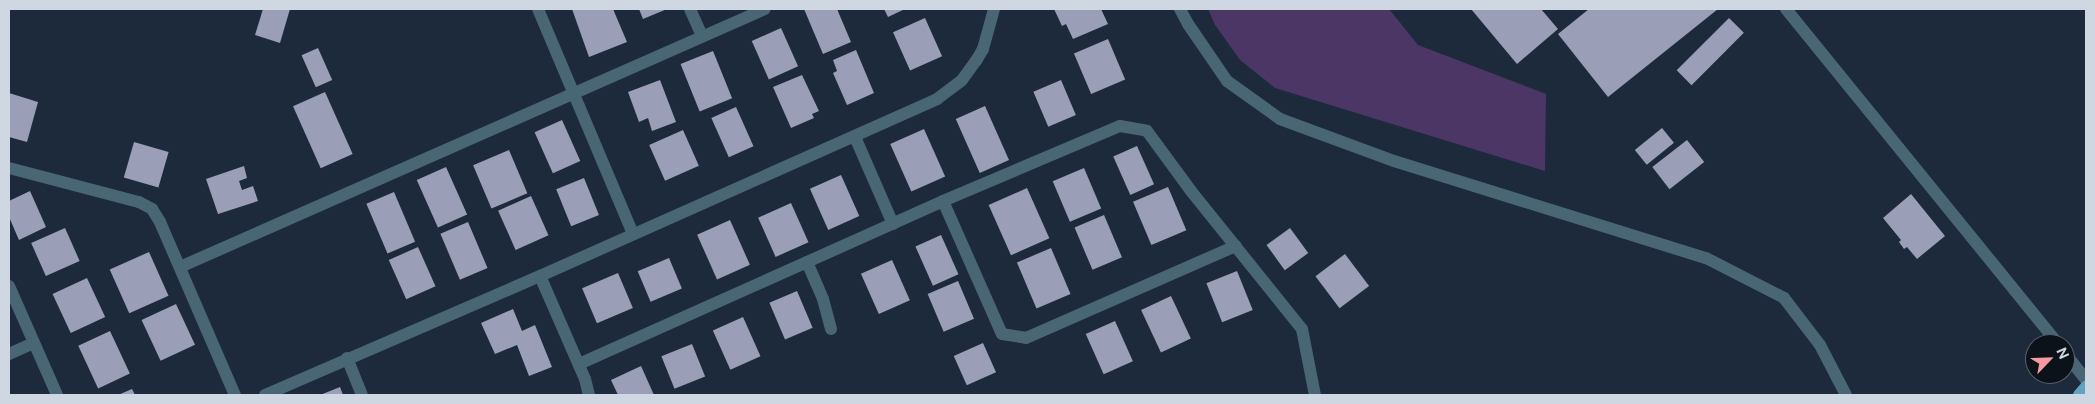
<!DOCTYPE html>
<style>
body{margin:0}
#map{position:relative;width:2095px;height:404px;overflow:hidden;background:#1c2a3b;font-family:"Public Sans",sans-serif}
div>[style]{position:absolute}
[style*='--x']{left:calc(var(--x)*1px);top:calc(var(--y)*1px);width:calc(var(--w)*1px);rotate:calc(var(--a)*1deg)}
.green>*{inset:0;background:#4b3665}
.building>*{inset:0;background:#9b9eb7;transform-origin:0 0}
.minor>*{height:12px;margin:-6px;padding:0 6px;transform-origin:6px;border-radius:6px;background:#486674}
.major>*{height:12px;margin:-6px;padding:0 6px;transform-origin:6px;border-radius:6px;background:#63a2bf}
span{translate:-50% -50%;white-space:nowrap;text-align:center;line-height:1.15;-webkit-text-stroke:5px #0c121a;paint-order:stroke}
.frame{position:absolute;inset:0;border:10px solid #ced7e2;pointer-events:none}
.north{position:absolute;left:2025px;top:334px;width:50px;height:50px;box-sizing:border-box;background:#0c121a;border:1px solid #5a616a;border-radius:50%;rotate:66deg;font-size:14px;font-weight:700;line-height:20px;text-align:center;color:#ced7e2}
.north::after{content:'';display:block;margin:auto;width:18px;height:22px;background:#f49b9f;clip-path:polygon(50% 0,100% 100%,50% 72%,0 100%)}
</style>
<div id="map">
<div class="green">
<div style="clip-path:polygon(1208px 9px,1389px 9px,1418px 45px,1546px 94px,1545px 171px,1275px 88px,1240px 60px,1215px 25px)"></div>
</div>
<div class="building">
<div style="clip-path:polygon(263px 9px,290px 9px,280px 43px,255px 35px)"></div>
<div style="clip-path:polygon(572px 9px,613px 9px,627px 42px,589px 57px)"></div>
<div style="clip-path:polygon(639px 9px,667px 9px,643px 19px)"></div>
<div style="clip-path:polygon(804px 9px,837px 9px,851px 42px,823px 54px)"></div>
<div style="clip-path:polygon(884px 9px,905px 9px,888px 17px)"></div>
<div style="clip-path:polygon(1054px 9px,1101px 9px,1108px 24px,1073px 39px,1066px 24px,1062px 26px)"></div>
<div style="clip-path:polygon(1471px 9px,1541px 9px,1558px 29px,1517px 64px)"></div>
<div style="clip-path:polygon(1589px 9px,1718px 9px,1608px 97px,1558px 34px)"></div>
<div style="left:925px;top:18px;width:42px;height:35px;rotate:66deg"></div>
<div style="left:1729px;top:18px;width:21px;height:74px;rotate:45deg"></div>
<div style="left:781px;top:28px;width:42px;height:32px;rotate:66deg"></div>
<div style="left:1108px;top:39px;width:44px;height:37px;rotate:67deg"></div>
<div style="left:318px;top:48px;width:35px;height:18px;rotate:66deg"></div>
<div style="clip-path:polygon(856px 50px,874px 93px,847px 105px,833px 73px,837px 71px,833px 60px)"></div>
<div style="left:713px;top:51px;width:51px;height:35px;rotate:68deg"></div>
<div style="clip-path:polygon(802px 75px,819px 111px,812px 114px,814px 118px,791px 128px,773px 87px)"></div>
<div style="clip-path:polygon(660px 80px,676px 122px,652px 131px,648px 118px,639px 122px,628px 92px)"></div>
<div style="left:1061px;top:80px;width:38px;height:30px;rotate:67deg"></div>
<div style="left:325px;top:92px;width:68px;height:35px;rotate:66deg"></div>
<div style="clip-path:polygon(9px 93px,38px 102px,27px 142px,9px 137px)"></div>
<div style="left:985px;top:106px;width:59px;height:32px;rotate:66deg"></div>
<div style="left:736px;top:107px;width:43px;height:27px;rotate:66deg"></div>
<div style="left:562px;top:120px;width:45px;height:30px;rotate:66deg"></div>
<div style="left:1662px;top:128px;width:19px;height:35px;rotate:51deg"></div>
<div style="left:924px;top:129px;width:52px;height:37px;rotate:66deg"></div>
<div style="left:683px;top:130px;width:39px;height:37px;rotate:66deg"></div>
<div style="left:1687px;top:140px;width:28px;height:44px;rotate:52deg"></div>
<div style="left:134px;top:142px;width:36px;height:37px;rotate:16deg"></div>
<div style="left:1137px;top:146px;width:42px;height:26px;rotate:66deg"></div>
<div style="left:509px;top:150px;width:47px;height:39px;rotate:67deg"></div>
<div style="clip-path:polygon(244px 166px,247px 178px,239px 181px,242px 190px,253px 186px,258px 201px,218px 214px,206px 179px)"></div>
<div style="left:446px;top:167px;width:52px;height:32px;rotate:66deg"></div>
<div style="left:1084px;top:168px;width:44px;height:34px;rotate:67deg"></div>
<div style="left:841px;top:175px;width:45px;height:34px;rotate:66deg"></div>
<div style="left:584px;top:178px;width:40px;height:30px;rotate:68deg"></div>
<div style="left:1168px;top:187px;width:47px;height:38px;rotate:67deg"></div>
<div style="left:1027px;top:188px;width:55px;height:42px;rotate:66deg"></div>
<div style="clip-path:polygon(30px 191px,46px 227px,19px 240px,9px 217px,9px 201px)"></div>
<div style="left:394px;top:192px;width:54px;height:30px;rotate:67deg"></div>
<div style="clip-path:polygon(1911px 194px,1945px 236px,1917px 259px,1907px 247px,1904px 249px,1899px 242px,1901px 240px,1883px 218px)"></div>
<div style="left:531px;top:196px;width:43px;height:36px;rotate:66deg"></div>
<div style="left:791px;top:203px;width:43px;height:36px;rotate:66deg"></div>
<div style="left:1104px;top:215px;width:46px;height:32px;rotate:67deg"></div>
<div style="left:730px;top:220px;width:49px;height:36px;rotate:66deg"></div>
<div style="left:468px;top:222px;width:50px;height:30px;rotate:67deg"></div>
<div style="left:65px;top:228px;width:36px;height:37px;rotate:66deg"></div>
<div style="left:1290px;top:228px;width:31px;height:29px;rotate:54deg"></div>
<div style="left:941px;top:235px;width:43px;height:28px;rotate:66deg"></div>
<div style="left:418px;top:247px;width:43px;height:32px;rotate:66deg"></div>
<div style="left:1051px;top:248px;width:50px;height:37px;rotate:67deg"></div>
<div style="left:149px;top:252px;width:48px;height:43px;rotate:66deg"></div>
<div style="left:1345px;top:254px;width:40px;height:37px;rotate:53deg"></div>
<div style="left:669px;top:258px;width:33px;height:34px;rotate:67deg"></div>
<div style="left:892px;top:260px;width:44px;height:34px;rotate:66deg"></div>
<div style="left:1237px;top:271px;width:42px;height:33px;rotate:68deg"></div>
<div style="left:618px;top:273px;width:38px;height:39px;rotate:67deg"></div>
<div style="left:87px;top:278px;width:43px;height:38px;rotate:65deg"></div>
<div style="left:958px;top:281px;width:41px;height:33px;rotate:67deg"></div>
<div style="left:797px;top:291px;width:40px;height:30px;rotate:67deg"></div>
<div style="left:1171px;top:296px;width:47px;height:33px;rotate:65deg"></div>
<div style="left:176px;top:304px;width:45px;height:38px;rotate:65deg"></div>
<div style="clip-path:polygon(513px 309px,522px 331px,535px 325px,552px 367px,529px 376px,517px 345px,495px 354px,481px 323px)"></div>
<div style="left:743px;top:317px;width:43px;height:33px;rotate:66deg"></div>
<div style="left:1115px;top:321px;width:44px;height:32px;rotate:66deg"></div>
<div style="left:110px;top:331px;width:47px;height:35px;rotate:65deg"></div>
<div style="left:983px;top:343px;width:32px;height:32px;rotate:66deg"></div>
<div style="left:692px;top:344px;width:35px;height:33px;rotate:68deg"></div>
<div style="clip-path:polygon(641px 366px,654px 395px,618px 395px,611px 380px)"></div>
<div style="clip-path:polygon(340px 387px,343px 395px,320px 395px)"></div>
<div style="clip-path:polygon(132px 389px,135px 395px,118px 395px)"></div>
</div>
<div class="minor">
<div style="--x:538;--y:9;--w:244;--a:67.1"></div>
<div style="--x:690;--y:9;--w:30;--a:66"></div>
<div style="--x:1180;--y:9;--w:17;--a:62"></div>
<div style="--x:1188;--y:24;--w:69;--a:55.6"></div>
<div style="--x:1227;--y:81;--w:65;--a:35.6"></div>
<div style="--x:1280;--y:119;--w:121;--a:20.2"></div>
<div style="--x:1394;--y:161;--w:327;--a:17.3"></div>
<div style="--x:1706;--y:258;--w:88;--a:27.1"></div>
<div style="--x:1784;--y:298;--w:59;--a:52.5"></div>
<div style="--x:1820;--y:345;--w:56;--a:62.5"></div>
<div style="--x:1786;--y:9;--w:432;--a:50.9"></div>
<div style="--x:855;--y:137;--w:95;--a:66.4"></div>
<div style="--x:9;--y:168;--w:134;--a:14.7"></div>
<div style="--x:139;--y:202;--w:15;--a:28"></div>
<div style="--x:152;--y:209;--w:15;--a:58"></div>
<div style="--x:160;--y:222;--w:189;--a:66.6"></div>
<div style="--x:943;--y:201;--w:192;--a:-23"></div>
<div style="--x:1120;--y:126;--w:27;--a:10"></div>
<div style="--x:1147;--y:131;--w:74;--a:53.7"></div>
<div style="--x:1191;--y:191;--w:177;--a:51.2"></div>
<div style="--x:1302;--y:329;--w:67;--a:78.9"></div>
<div style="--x:807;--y:262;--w:40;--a:66.6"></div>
<div style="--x:823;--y:299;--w:31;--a:75"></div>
<div style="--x:180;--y:267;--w:639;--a:-23.8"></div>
<div style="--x:540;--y:276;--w:112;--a:66.4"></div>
<div style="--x:585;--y:379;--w:16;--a:76"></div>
<div style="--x:9;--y:286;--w:119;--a:66.2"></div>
<div style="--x:2065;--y:353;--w:34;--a:52"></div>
<div style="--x:9;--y:354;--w:27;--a:-24"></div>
<div style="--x:347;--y:358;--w:40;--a:68"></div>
<div style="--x:579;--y:364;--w:399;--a:-24.1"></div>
<div style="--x:943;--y:201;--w:145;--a:66.1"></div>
<div style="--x:1002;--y:334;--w:24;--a:9"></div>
<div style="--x:1026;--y:338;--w:229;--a:-23.7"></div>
<div style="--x:265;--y:395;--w:300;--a:-23.4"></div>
<div style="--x:540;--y:276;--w:435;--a:-24"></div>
<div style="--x:937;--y:99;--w:31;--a:-37"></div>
<div style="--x:962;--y:80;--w:24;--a:-54"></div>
<div style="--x:976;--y:61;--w:14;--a:-60"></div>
<div style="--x:983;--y:49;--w:41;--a:-74.6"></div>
</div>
<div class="major">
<div style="--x:2079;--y:395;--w:11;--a:-49"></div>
</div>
<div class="frame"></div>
<div class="north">N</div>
</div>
